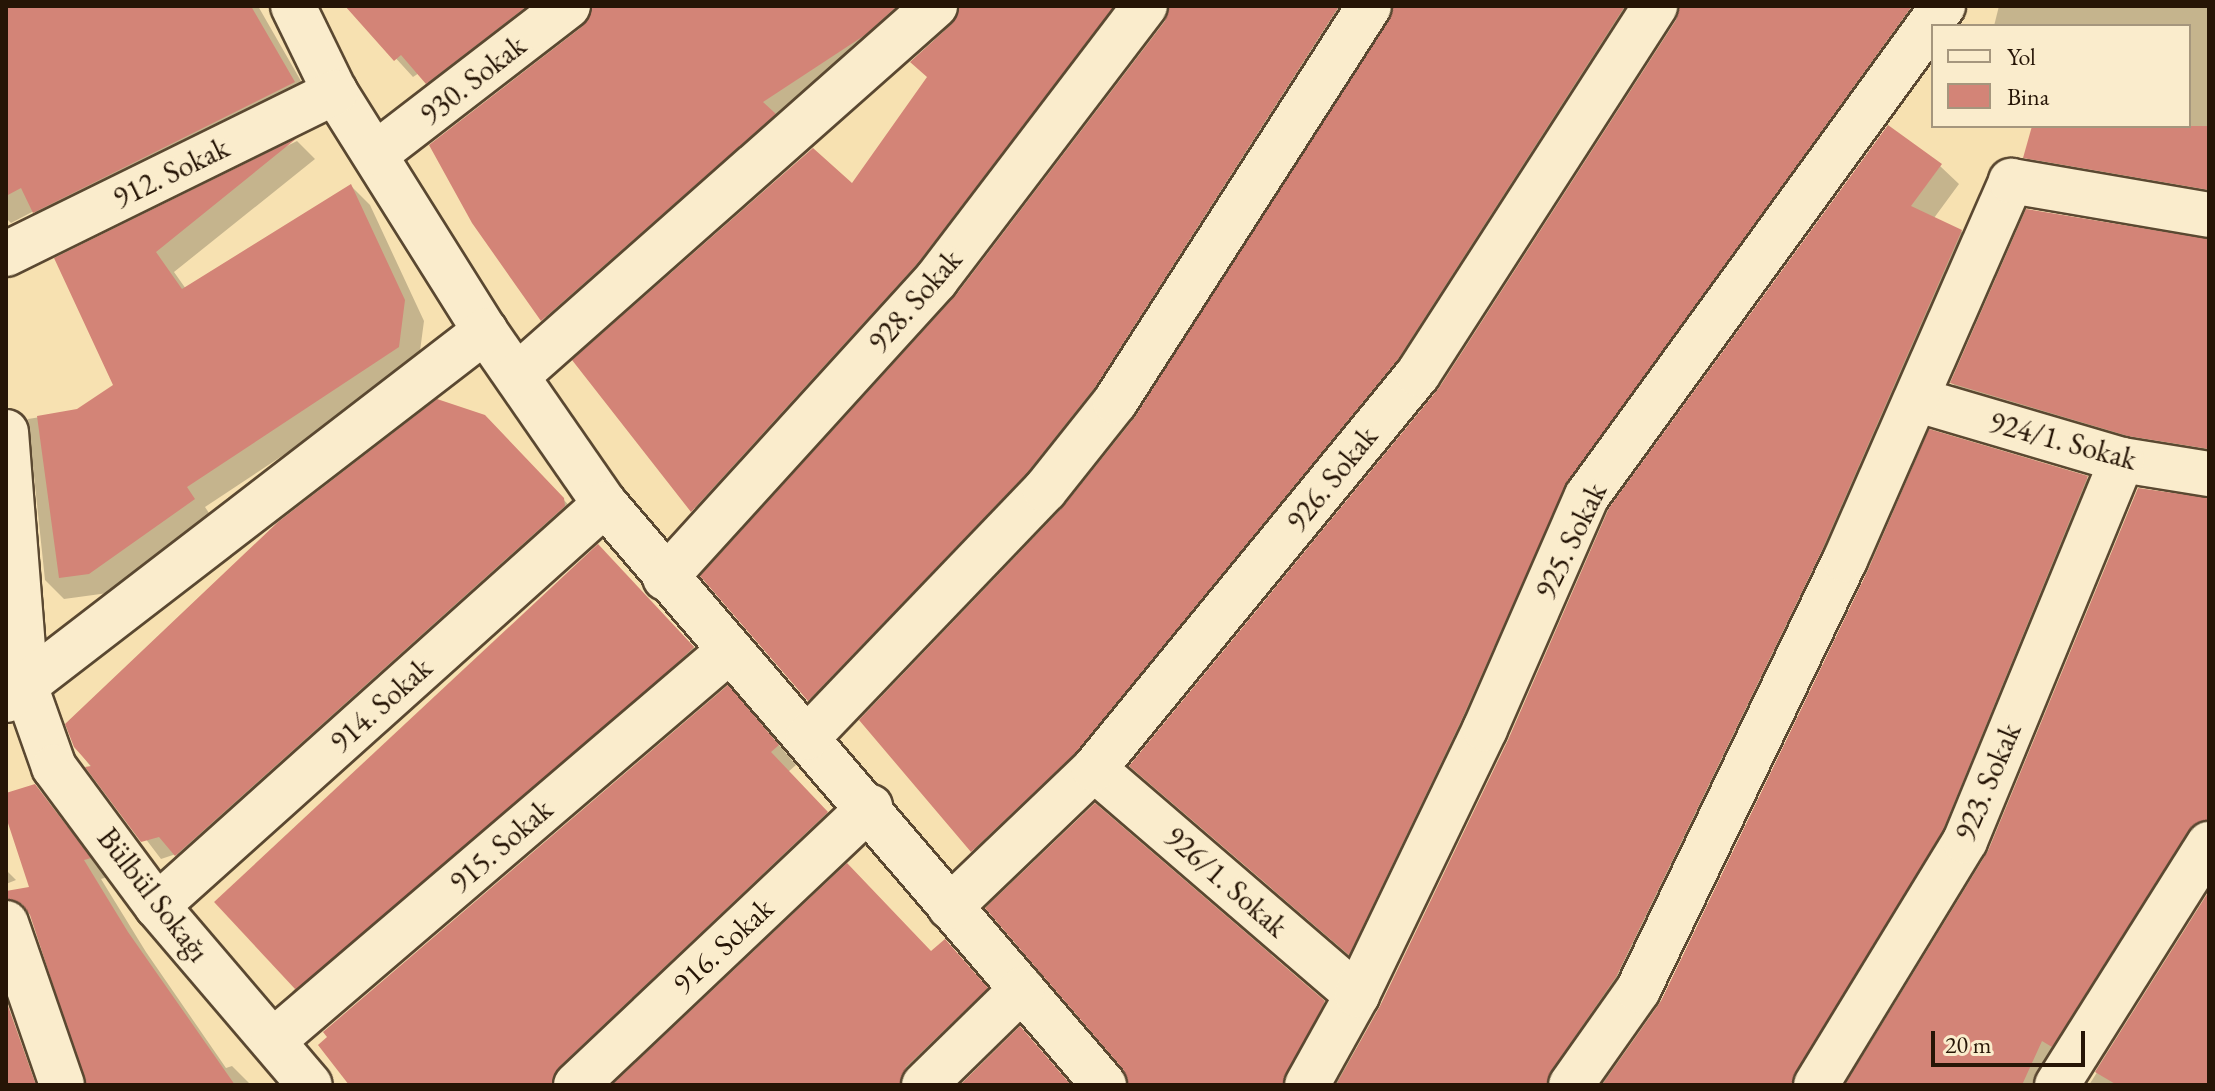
<!DOCTYPE html>
<meta charset="utf-8">
<style>
body{margin:0}
#map{position:relative;width:2215px;height:1091px;overflow:hidden;background:#f7e1b1;font-family:"EB Garamond",serif}
div>[style]{position:absolute}
[style*='--x']{left:calc(var(--x)*1px);top:calc(var(--y)*1px);width:calc(var(--w)*1px);rotate:calc(var(--a)*1deg)}
.shadow>*{inset:0;background:#0003}
.building>*{inset:0;background:#d38477;transform-origin:0 0}
.roads{filter:drop-shadow(2px 0 #5a4831) drop-shadow(-2px 0 #5a4831) drop-shadow(0 2px #5a4831) drop-shadow(0 -2px #5a4831)}
.minor>*{height:44px;margin:-22px;padding:0 22px;transform-origin:22px;border-radius:22px;background:#faeccc}
span{translate:-50% -50%;white-space:nowrap;text-align:center;line-height:1.15;-webkit-text-stroke:8px #faeccc;paint-order:stroke}
.street-label{font-size:30px;color:#261506}
.frame{position:absolute;inset:0;border:8px solid #261506;pointer-events:none}
.legend{position:absolute;left:1931px;top:24px;width:260px;height:104px;box-sizing:border-box;background:#faeccc;border:2px solid #a5967d;margin:0;padding:10px 14px;list-style:none;font-size:24px;color:#261506}
.legend li{display:flex;align-items:center;gap:16px;height:40px}
.legend b{width:40px;border:2px solid #a5967d}
.scale{position:absolute;left:1931px;top:1031px;width:154px;height:36px;box-sizing:border-box;border:4px solid #261506;border-top:0;padding-left:10px;font-size:24px;line-height:28px;white-space:nowrap;color:#261506;-webkit-text-stroke:6px #faeccc;paint-order:stroke}
</style>
<div id="map">
<div class="shadow">
<div style="clip-path:polygon(6px 6px,258px 6px,313px 102px,54px 231px,34px 211px,11px 223px,6px 218px)"></div>
<div style="clip-path:polygon(348px 6px,568px 6px,445px 100px,419px 73px,413px 77px)"></div>
<div style="clip-path:polygon(592px 6px,935px 6px,561px 338px,474px 222px)"></div>
<div style="clip-path:polygon(959px 6px,1149px 6px,711px 528px,575px 361px,852px 186px,929px 78px,913px 62px,960px 15px)"></div>
<div style="clip-path:polygon(1169px 6px,1374px 6px,1112px 406px,827px 718px,703px 576px,957px 297px,1167px 22px)"></div>
<div style="clip-path:polygon(1392px 6px,1660px 6px,1415px 377px,991px 868px,861px 720px,1065px 509px,1136px 419px,1392px 20px)"></div>
<div style="clip-path:polygon(1682px 6px,1945px 6px,1584px 500px,1367px 971px,1132px 766px,1441px 389px,1678px 20px)"></div>
<div style="clip-path:polygon(1999px 6px,2209px 6px,2209px 204px,2044px 176px,2026px 157px,2034px 126px,2189px 126px,2189px 26px,1994px 26px)"></div>
<div style="clip-path:polygon(297px 141px,315px 159px,174px 272px,186px 289px,351px 186px,370px 205px,424px 321px,418px 366px,205px 507px,213px 519px,108px 593px,64px 599px,45px 580px,28px 419px,78px 411px,116px 386px,57px 259px)"></div>
<div style="clip-path:polygon(1940px 166px,1959px 184px,1934px 218px,1961px 231px,1980px 250px,1575px 1085px,1335px 1085px,1381px 1007px,1509px 741px)"></div>
<div style="clip-path:polygon(2209px 241px,2209px 463px,1970px 401px,1952px 383px)"></div>
<div style="clip-path:polygon(1931px 432px,2087px 478px,2106px 496px,1961px 848px,1816px 1085px,1601px 1085px,1660px 1005px,1870px 571px)"></div>
<div style="clip-path:polygon(503px 436px,581px 518px,194px 873px,176px 854px,161px 859px,75px 746px)"></div>
<div style="clip-path:polygon(2209px 500px,2209px 847px,2057px 1085px,1844px 1085px)"></div>
<div style="clip-path:polygon(646px 598px,711px 666px,309px 1010px,292px 992px)"></div>
<div style="clip-path:polygon(746px 706px,796px 765px,788px 772px,845px 832px,577px 1085px,351px 1085px)"></div>
<div style="clip-path:polygon(35px 786px,107px 877px,101px 879px,146px 952px,226px 1068px,232px 1066px,251px 1085px,100px 1085px,6px 810px,6px 795px)"></div>
<div style="clip-path:polygon(6px 870px,16px 880px,6px 884px)"></div>
<div style="clip-path:polygon(2209px 895px,2209px 1085px,2089px 1085px)"></div>
<div style="clip-path:polygon(945px 941px,1004px 1007px,925px 1085px,615px 1085px,931px 954px)"></div>
<div style="clip-path:polygon(1324px 1002px,1342px 1021px,1309px 1085px,1128px 1085px)"></div>
</div>
<div class="building">
<div style="clip-path:polygon(6px 6px,251px 6px,295px 82px,33px 213px,21px 188px,6px 196px)"></div>
<div style="clip-path:polygon(345px 6px,527px 6px,426px 84px,401px 55px,394px 61px)"></div>
<div style="clip-path:polygon(592px 6px,897px 6px,865px 35px,763px 102px,776px 114px,541px 321px,472px 223px,429px 145px,583px 26px)"></div>
<div style="clip-path:polygon(959px 6px,1114px 6px,917px 264px,691px 512px,572px 360px,813px 148px,852px 183px,927px 77px,910px 62px,952px 24px)"></div>
<div style="clip-path:polygon(1169px 6px,1339px 6px,1095px 387px,1026px 474px,808px 701px,700px 576px,956px 295px,1165px 21px)"></div>
<div style="clip-path:polygon(1394px 6px,1625px 6px,1398px 359px,1076px 752px,971px 852px,859px 720px,1063px 507px,1135px 417px)"></div>
<div style="clip-path:polygon(1680px 6px,1912px 6px,1567px 482px,1462px 719px,1349px 955px,1129px 766px,1439px 388px,1676px 20px)"></div>
<div style="clip-path:polygon(1888px 125px,1942px 164px,1911px 206px,1962px 230px,1822px 550px,1616px 977px,1551px 1071px,1546px 1085px,1336px 1085px,1380px 1006px,1508px 740px,1609px 508px)"></div>
<div style="clip-path:polygon(2032px 126px,2209px 126px,2209px 190px,2023px 158px)"></div>
<div style="clip-path:polygon(297px 138px,156px 252px,182px 289px,351px 184px,405px 300px,399px 347px,187px 487px,195px 499px,89px 574px,59px 578px,37px 416px,77px 409px,113px 385px,54px 258px)"></div>
<div style="clip-path:polygon(2026px 209px,2209px 239px,2209px 449px,2128px 436px,1950px 383px)"></div>
<div style="clip-path:polygon(437px 399px,485px 415px,564px 498px,565px 506px,175px 856px,159px 837px,141px 842px,85px 767px,91px 766px,74px 747px,65px 724px,278px 522px)"></div>
<div style="clip-path:polygon(1929px 429px,2088px 476px,1943px 830px,1791px 1085px,1602px 1085px,1661px 1001px,1868px 570px)"></div>
<div style="clip-path:polygon(2138px 488px,2209px 498px,2209px 819px,2188px 831px,2052px 1047px,2042px 1041px,2022px 1085px,1845px 1085px,1988px 851px)"></div>
<div style="left:598px;top:544px;width:141px;height:525px;rotate:47deg"></div>
<div style="clip-path:polygon(728px 685px,779px 745px,771px 752px,828px 812px,559px 1067px,552px 1085px,349px 1085px,318px 1045px,327px 1037px,323px 1032px)"></div>
<div style="clip-path:polygon(35px 784px,91px 858px,84px 860px,128px 932px,235px 1085px,86px 1085px,30px 915px,22px 904px,6px 899px,6px 891px,29px 887px,6px 817px,6px 793px)"></div>
<div style="clip-path:polygon(1095px 803px,1325px 1001px,1282px 1085px,1128px 1085px,1123px 1069px,985px 908px)"></div>
<div style="clip-path:polygon(847px 863px,931px 951px,945px 939px,988px 988px,906px 1067px,900px 1085px,612px 1085px)"></div>
<div style="clip-path:polygon(2209px 891px,2209px 1085px,2117px 1085px,2095px 1072px)"></div>
<div style="clip-path:polygon(6px 1000px,36px 1085px,6px 1085px)"></div>
<div style="clip-path:polygon(1020px 1026px,1071px 1085px,960px 1085px)"></div>
</div>
<div class="roads">
<div class="minor">
<div style="--x:293;--y:6;--w:96;--a:64"></div>
<div style="--x:335;--y:92;--w:282;--a:57.9"></div>
<div style="--x:485;--y:331;--w:211;--a:55.3"></div>
<div style="--x:605;--y:504;--w:766;--a:49.34"></div>
<div style="--x:377;--y:153;--w:241;--a:-37.6"></div>
<div style="--x:6;--y:254;--w:367;--a:-26.2"></div>
<div style="--x:518;--y:375;--w:557;--a:-41.51"></div>
<div style="--x:1918;--y:400;--w:213;--a:16.4"></div>
<div style="--x:2122;--y:460;--w:88;--a:9.1"></div>
<div style="--x:6;--y:432;--w:257;--a:85.5"></div>
<div style="--x:26;--y:688;--w:84;--a:70.5"></div>
<div style="--x:54;--y:767;--w:173;--a:53.5"></div>
<div style="--x:157;--y:906;--w:235;--a:49.5"></div>
<div style="--x:665;--y:578;--w:403;--a:-47.7"></div>
<div style="--x:936;--y:280;--w:345;--a:-52.7"></div>
<div style="--x:6;--y:700;--w:605;--a:-37.61"></div>
<div style="--x:808;--y:737;--w:342;--a:-46.2"></div>
<div style="--x:1045;--y:490;--w:112;--a:-51.5"></div>
<div style="--x:1115;--y:402;--w:470;--a:-57.3"></div>
<div style="--x:1094;--y:769;--w:347;--a:40.7"></div>
<div style="--x:157;--y:906;--w:602;--a:-41.9"></div>
<div style="--x:950;--y:907;--w:199;--a:-43.8"></div>
<div style="--x:1094;--y:769;--w:511;--a:-50.64"></div>
<div style="--x:1418;--y:374;--w:438;--a:-57.2"></div>
<div style="--x:6;--y:923;--w:171;--a:70.9"></div>
<div style="--x:273;--y:1041;--w:600;--a:-40.54"></div>
<div style="--x:576;--y:1085;--w:405;--a:-43.4"></div>
<div style="--x:924;--y:1085;--w:137;--a:-44.4"></div>
<div style="--x:1307;--y:1085;--w:103;--a:-60.9"></div>
<div style="--x:1357;--y:995;--w:295;--a:-64.3"></div>
<div style="--x:1485;--y:729;--w:254;--a:-66.4"></div>
<div style="--x:1587;--y:496;--w:606;--a:-54"></div>
<div style="--x:1571;--y:1085;--w:116;--a:-54.8"></div>
<div style="--x:1638;--y:990;--w:477;--a:-64.3"></div>
<div style="--x:1845;--y:560;--w:414;--a:-66.3"></div>
<div style="--x:2011;--y:181;--w:201;--a:9.7"></div>
<div style="--x:1816;--y:1085;--w:286;--a:-58.6"></div>
<div style="--x:1965;--y:841;--w:412;--a:-67.6"></div>
<div style="--x:2057;--y:1085;--w:285;--a:-57.8"></div>
</div>
</div>
<div class="street-label">
<span style="left:473px;top:80px;rotate:-38deg">930. Sokak</span>
<span style="left:171px;top:173px;rotate:-26deg">912. Sokak</span>
<span style="left:915px;top:301px;rotate:-49deg">928. Sokak</span>
<span style="left:2063px;top:441px;rotate:15deg">924/1. Sokak</span>
<span style="left:1332px;top:479px;rotate:-51deg">926. Sokak</span>
<span style="left:1571px;top:541px;rotate:-64deg">925. Sokak</span>
<span style="left:381px;top:705px;rotate:-42deg">914. Sokak</span>
<span style="left:1988px;top:782px;rotate:-67deg">923. Sokak</span>
<span style="left:501px;top:846px;rotate:-41deg">915. Sokak</span>
<span style="left:1226px;top:882px;rotate:41deg">926/1. Sokak</span>
<span style="left:153px;top:895px;rotate:52deg">Bülbül Sokağı</span>
<span style="left:723px;top:946px;rotate:-43deg">916. Sokak</span>
</div>
<div class="frame"></div>
<ul class="legend">
<li><b style="height:10px;background:#faeccc"></b>Yol</li>
<li><b style="height:22px;background:#d38477"></b>Bina</li>
</ul>
<div class="scale">20 m</div>
</div>
